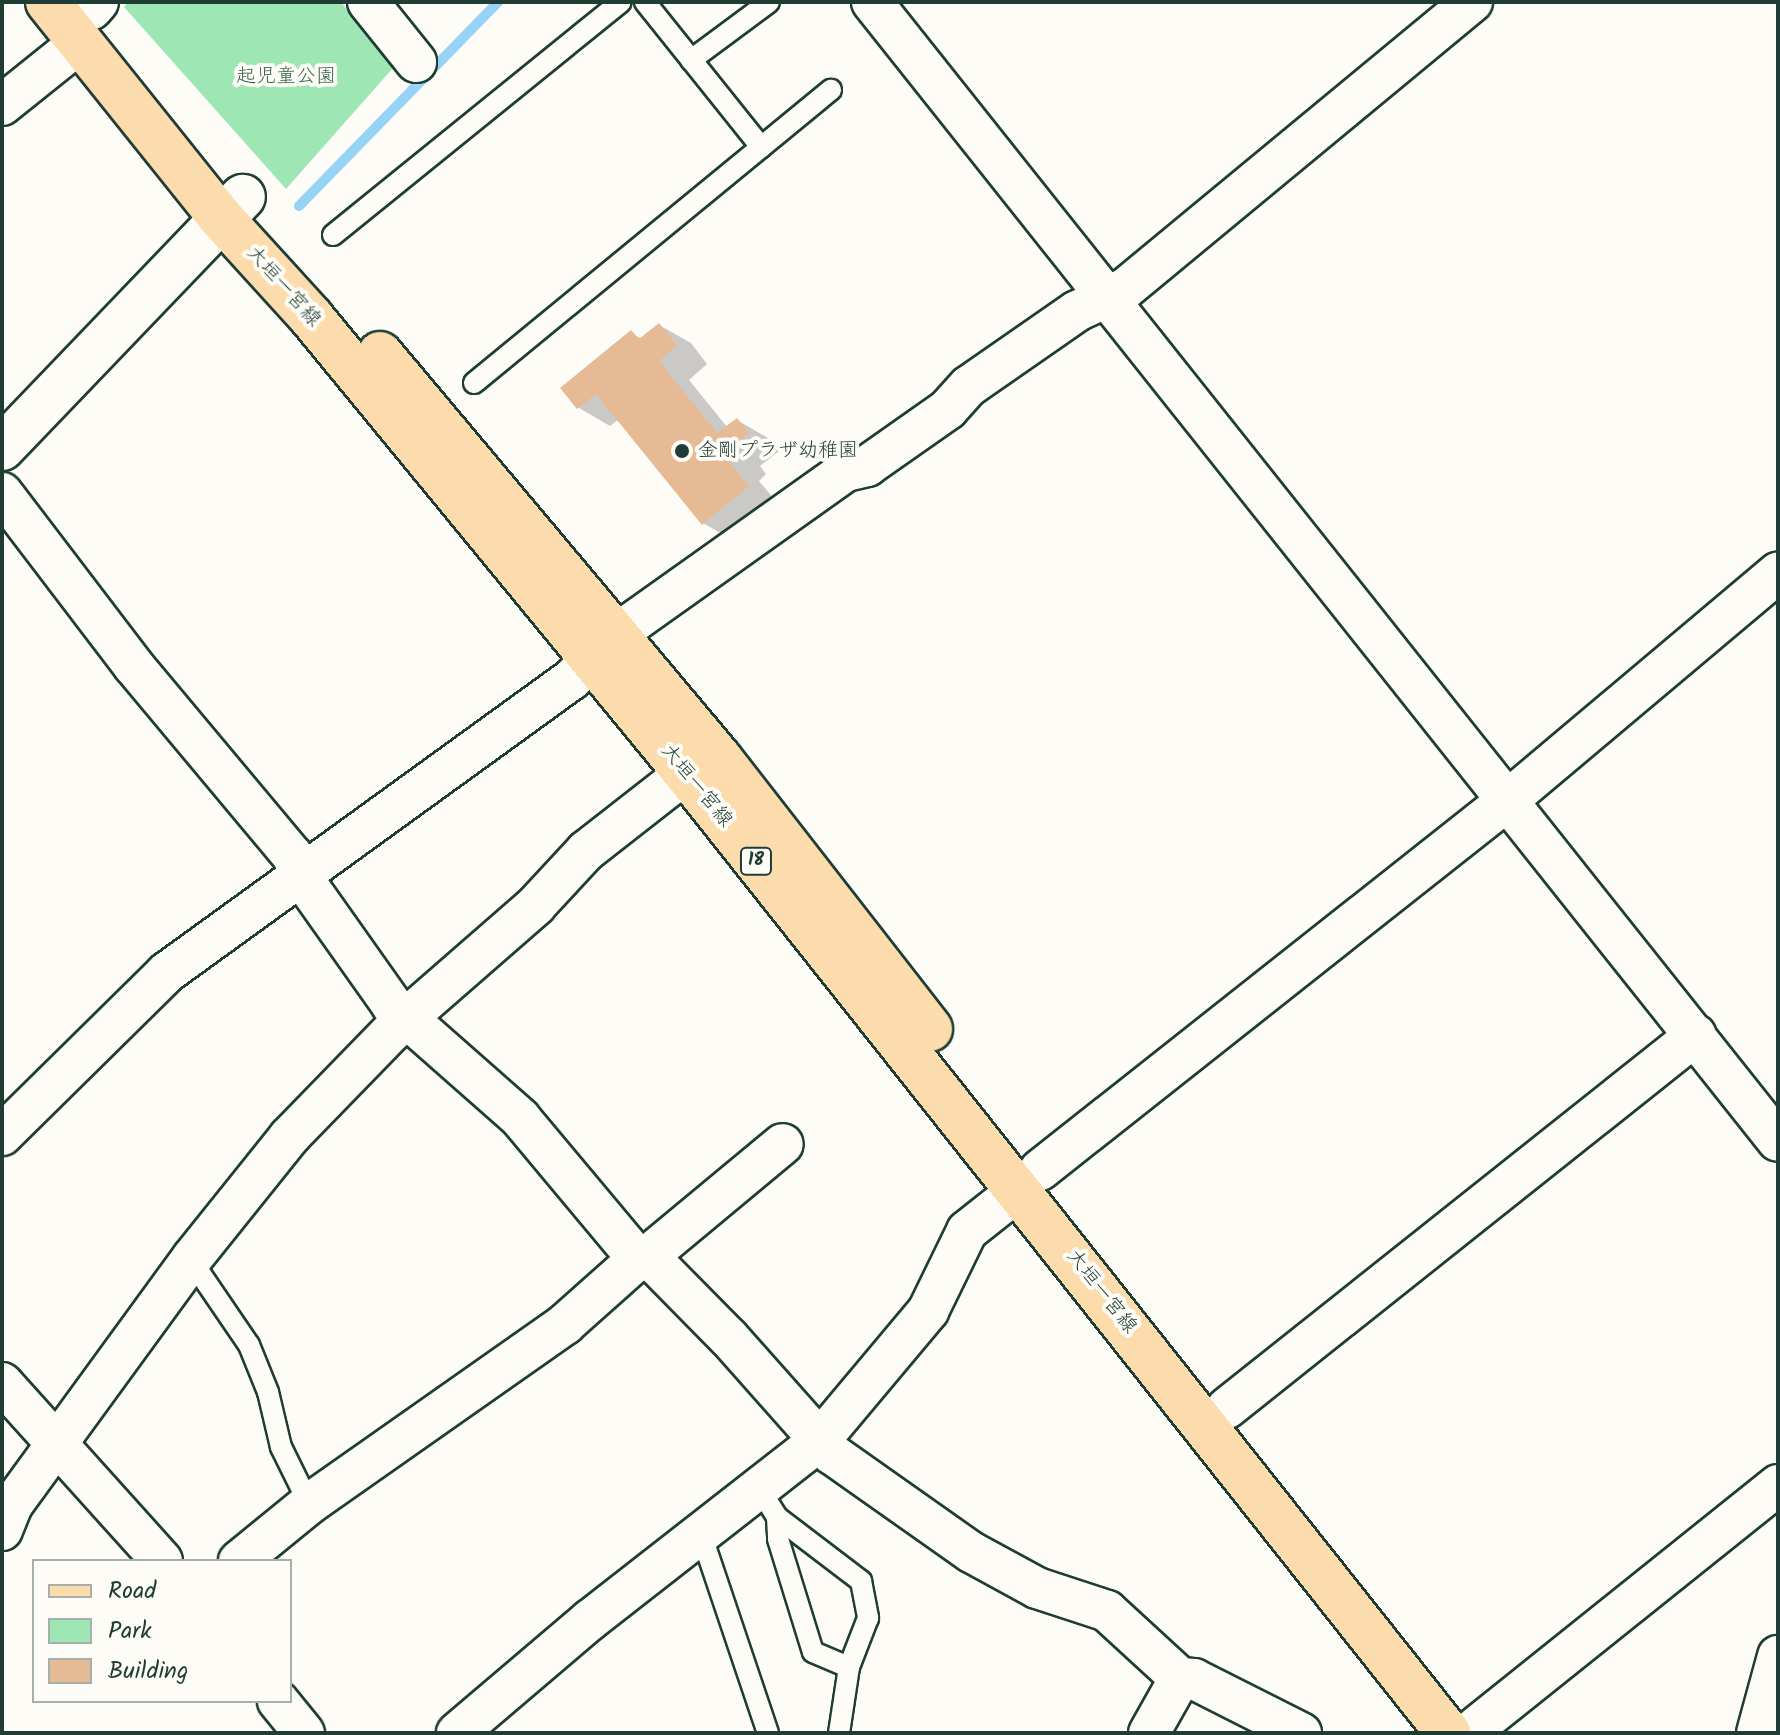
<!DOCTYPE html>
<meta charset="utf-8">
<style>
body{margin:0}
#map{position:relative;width:1780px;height:1735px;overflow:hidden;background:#fdfcf7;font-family:Kalam,"Klee One",sans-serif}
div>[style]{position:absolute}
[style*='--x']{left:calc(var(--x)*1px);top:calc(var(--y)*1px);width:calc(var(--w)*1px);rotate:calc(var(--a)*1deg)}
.green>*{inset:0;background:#9ee6b4}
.shadow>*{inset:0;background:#0003}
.stream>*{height:10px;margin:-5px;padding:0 5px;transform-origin:5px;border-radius:5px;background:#97d2f7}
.building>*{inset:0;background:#e5ba95}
.roads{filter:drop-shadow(2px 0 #1f3d34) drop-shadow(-2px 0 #1f3d34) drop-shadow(0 2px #1f3d34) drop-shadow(0 -2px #1f3d34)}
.service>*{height:20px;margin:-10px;padding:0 10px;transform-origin:10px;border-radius:10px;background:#fdfcf7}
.minor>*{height:40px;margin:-20px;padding:0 20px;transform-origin:20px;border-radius:20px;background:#fdfcf7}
.tertiary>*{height:44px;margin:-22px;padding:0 22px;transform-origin:22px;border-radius:22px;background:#fdfcf7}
.primary>*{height:44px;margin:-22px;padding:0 22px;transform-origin:22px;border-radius:22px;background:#fcdcac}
.dots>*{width:22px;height:22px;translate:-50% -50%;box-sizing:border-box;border:4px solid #fdfcf7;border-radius:50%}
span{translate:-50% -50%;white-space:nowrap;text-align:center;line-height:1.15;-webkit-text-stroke:8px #fdfcf7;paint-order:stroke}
.shield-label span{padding:2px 6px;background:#fdfcf7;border:2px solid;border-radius:6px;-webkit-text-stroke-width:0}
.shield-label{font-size:18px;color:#1f3d34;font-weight:700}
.park-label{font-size:20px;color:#385f4e}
.street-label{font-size:20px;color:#1f3d34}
.poi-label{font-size:20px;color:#1f3d34}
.left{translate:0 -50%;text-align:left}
.frame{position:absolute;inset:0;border:4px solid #1f3d34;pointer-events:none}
.legend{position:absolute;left:32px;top:1559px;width:260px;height:144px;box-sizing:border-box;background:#fdfcf7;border:2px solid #a4b0a9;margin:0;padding:10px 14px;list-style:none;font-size:24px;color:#1f3d34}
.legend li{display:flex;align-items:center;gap:16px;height:40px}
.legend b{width:40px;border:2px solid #a4b0a9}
</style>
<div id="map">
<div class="green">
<div style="clip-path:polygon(128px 2px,341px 2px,393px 68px,286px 189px,124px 7px)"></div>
</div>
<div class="shadow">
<div style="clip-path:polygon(659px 325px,691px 343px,707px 364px,689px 380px,728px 428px,737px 420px,768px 438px,779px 451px,760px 466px,766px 474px,759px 481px,779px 505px,734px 541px,703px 523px,619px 419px,610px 426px,579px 408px,631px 333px,642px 339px)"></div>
</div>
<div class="stream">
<div style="--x:299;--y:206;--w:285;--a:-45.7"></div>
</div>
<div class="building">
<div style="clip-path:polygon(659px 323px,677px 346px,659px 361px,717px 433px,737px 418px,749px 433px,730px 448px,736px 456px,729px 462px,749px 486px,702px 525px,596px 394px,577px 409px,560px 388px,631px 330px,639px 339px)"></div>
</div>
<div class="roads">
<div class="service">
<div style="--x:645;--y:2;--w:186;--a:51.3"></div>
<div style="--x:691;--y:60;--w:97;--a:-36.6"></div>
<div style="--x:333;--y:235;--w:370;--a:-39"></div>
<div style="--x:474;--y:383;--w:462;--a:-39.4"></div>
<div style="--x:191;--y:1260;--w:103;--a:55.7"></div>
<div style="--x:249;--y:1345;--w:51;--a:68"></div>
<div style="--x:268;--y:1392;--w:57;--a:76.7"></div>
<div style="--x:281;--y:1447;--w:64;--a:63.8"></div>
<div style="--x:759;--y:1488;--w:34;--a:58"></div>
<div style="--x:777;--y:1517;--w:106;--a:37.3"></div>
<div style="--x:861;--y:1581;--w:38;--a:79"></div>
<div style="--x:868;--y:1618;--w:53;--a:111.2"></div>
<div style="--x:849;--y:1667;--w:67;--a:98.6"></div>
<div style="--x:777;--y:1517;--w:22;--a:87"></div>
<div style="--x:778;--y:1539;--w:118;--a:72.8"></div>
<div style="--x:813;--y:1652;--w:39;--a:23"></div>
<div style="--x:701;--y:1534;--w:210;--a:71.4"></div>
</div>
<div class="minor">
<div style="--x:368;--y:2;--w:77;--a:51.3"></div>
<div style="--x:872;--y:2;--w:1455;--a:51.5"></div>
<div style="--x:92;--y:9;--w:9;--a:-49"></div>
<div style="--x:2;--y:105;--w:102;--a:-38.7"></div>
<div style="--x:2;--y:493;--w:216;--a:52.7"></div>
<div style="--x:133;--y:665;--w:248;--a:50.1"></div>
<div style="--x:292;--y:855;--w:38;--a:62"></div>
<div style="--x:310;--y:889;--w:142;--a:54.7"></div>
<div style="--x:392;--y:1005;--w:171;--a:41.4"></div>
<div style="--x:520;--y:1118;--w:184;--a:50.1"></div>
<div style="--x:638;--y:1259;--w:10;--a:-17"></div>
<div style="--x:648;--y:1256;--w:115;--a:45.4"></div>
<div style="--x:729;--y:1338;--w:155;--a:48.4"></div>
<div style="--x:832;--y:1454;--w:170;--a:35.2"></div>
<div style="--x:971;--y:1552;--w:75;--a:28.6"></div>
<div style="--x:1037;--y:1588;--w:74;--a:18.2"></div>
<div style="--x:1107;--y:1611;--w:99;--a:42.5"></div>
<div style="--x:1180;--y:1678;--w:14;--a:4"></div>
<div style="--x:1194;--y:1679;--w:120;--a:26.8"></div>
<div style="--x:2;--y:1135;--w:231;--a:-44.6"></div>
<div style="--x:166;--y:973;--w:501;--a:-35.91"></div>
<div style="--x:572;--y:679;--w:62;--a:-45.7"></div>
<div style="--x:615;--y:635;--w:283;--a:-35.4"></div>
<div style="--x:846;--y:471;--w:22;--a:-13"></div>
<div style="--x:867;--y:466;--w:99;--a:-35.1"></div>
<div style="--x:948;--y:409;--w:31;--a:-48"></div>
<div style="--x:969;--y:386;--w:131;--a:-34.8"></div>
<div style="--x:1077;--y:311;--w:54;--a:-25.1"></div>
<div style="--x:1126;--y:288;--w:449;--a:-39.6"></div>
<div style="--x:1040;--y:1170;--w:597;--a:-38.33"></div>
<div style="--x:1508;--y:800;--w:353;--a:-40.1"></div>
<div style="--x:648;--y:1256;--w:175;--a:-39.7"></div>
<div style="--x:2;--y:1383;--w:239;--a:48"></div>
<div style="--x:1227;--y:1408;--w:599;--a:-38.5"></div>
<div style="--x:2;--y:1530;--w:27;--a:-68"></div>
<div style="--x:12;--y:1505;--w:307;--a:-53.9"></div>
<div style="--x:193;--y:1257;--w:154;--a:-51.3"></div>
<div style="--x:289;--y:1137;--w:149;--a:-45.8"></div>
<div style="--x:393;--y:1030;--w:189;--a:-41.1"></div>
<div style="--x:535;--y:906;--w:75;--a:-47.2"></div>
<div style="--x:586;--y:851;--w:127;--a:-38"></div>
<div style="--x:239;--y:1561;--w:90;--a:-39.2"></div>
<div style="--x:309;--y:1504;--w:313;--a:-35.1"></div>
<div style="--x:565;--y:1324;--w:98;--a:-41.7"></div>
<div style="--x:278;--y:1701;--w:41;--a:50.9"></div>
<div style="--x:1476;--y:1727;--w:387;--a:-38.7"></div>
<div style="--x:457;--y:1733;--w:175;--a:-40.4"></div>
<div style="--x:590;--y:1620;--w:291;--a:-38"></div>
<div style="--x:819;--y:1441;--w:170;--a:-50"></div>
<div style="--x:928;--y:1311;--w:89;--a:-64"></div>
<div style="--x:967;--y:1231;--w:68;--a:-38.4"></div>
<div style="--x:1149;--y:1733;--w:63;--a:-60.6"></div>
<div style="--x:1757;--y:1733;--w:80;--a:-74.7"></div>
</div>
<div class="tertiary">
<div style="--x:2;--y:448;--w:348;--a:-46.2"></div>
</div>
<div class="primary">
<div style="--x:48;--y:2;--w:277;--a:51.3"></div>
<div style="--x:221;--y:218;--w:134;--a:47.7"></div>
<div style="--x:311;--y:317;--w:590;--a:50.57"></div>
<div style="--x:686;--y:773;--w:1226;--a:51.56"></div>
<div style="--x:380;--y:354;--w:529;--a:49.99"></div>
<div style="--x:720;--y:759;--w:342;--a:52.1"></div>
</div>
</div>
<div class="dots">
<div style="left:682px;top:451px;background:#1f3d34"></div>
</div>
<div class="shield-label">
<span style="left:756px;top:861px">18</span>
</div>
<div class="park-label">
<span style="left:286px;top:77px">起児童公園</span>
</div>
<div class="street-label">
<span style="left:283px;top:287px;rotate:48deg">大垣一宮線</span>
<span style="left:696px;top:786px;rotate:51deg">大垣一宮線</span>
<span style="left:1101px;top:1292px;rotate:52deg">大垣一宮線</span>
</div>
<div class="poi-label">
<span class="left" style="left:698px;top:451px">金剛プラザ幼稚園</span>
</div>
<div class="frame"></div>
<ul class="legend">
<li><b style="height:10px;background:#fcdcac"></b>Road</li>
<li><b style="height:22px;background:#9ee6b4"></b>Park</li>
<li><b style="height:22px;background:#e5ba95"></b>Building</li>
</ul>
</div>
